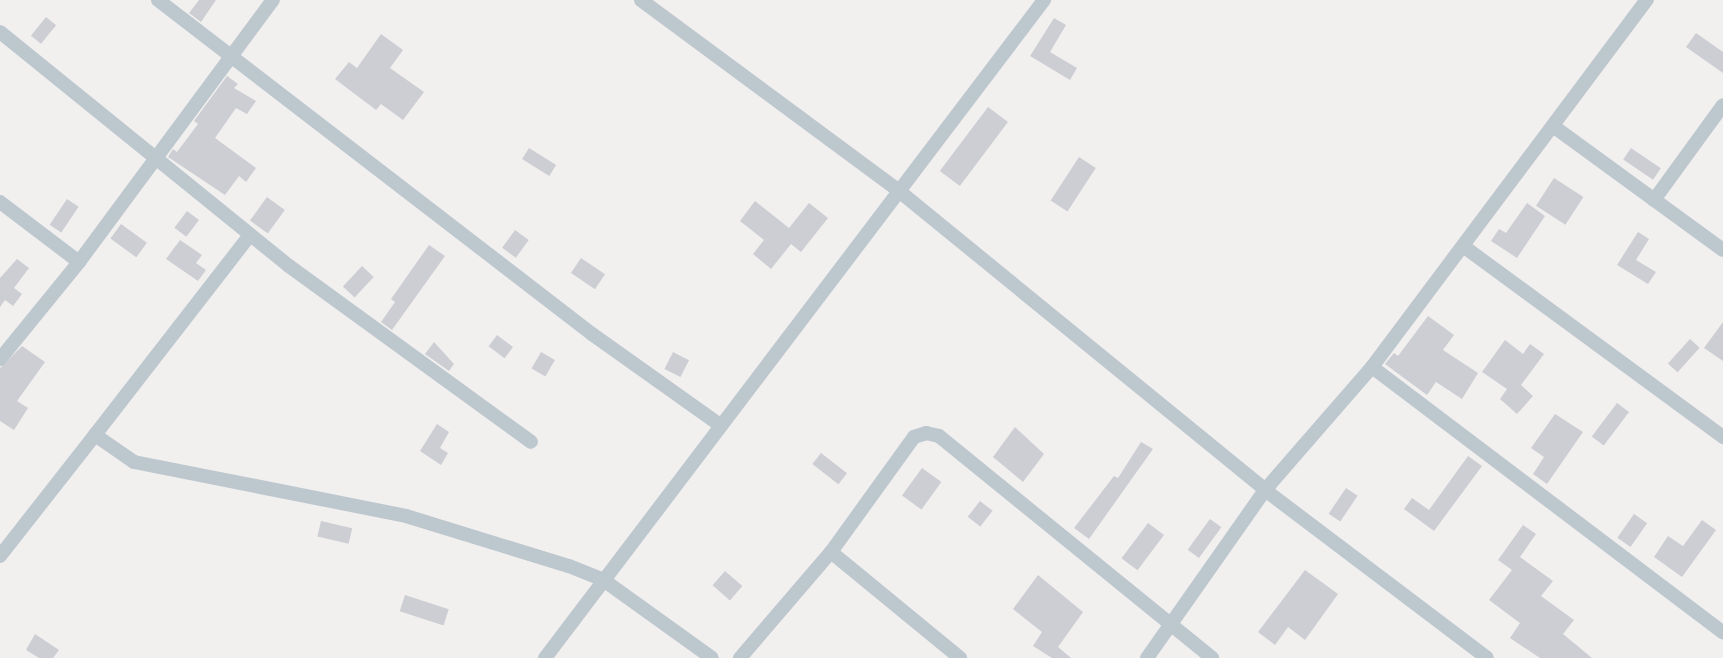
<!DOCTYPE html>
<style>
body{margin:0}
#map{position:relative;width:1723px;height:658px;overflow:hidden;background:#f2efef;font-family:Raleway,sans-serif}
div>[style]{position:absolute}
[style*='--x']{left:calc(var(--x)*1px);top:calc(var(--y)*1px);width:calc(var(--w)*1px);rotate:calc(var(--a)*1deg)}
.building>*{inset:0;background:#ccced4;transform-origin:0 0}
.minor>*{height:14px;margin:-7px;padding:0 7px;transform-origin:7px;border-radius:7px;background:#bdc7ce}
span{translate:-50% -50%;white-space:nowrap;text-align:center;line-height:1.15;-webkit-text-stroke:5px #fff;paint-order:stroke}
</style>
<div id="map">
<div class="building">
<div style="clip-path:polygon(199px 0,216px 0,201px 22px,189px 13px)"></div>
<div style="left:46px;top:17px;width:13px;height:24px;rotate:39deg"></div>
<div style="clip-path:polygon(1054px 18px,1066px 25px,1050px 52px,1077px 68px,1070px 80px,1030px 56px)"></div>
<div style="clip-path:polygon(1696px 33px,1723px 52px,1723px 73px,1686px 47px)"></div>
<div style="clip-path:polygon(381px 34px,403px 50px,390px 68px,424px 92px,403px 120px,381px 104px,376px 110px,335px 79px,349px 62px,357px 68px)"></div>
<div style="clip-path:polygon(227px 76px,238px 84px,234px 88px,256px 101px,247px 114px,236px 108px,215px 138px,256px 168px,246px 182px,239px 176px,225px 195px,168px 157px,173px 149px,177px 152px,198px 124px,194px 121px)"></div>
<div style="left:988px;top:107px;width:25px;height:80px;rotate:37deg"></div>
<div style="left:529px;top:148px;width:32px;height:13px;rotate:32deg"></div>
<div style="left:1631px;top:148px;width:36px;height:14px;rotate:34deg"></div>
<div style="left:1079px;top:157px;width:20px;height:52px;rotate:33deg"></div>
<div style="left:1554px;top:178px;width:35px;height:33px;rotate:33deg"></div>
<div style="left:267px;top:197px;width:22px;height:29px;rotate:36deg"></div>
<div style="left:67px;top:199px;width:14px;height:31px;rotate:34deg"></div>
<div style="clip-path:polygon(755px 201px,789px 228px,809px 203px,828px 218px,801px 252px,791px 244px,771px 269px,753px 254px,764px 240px,740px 221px)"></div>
<div style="clip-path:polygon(1527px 203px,1545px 216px,1517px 258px,1491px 241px,1499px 229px,1506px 233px)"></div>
<div style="left:187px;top:211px;width:15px;height:21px;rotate:37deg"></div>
<div style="left:121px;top:224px;width:32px;height:18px;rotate:36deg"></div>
<div style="left:515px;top:230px;width:17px;height:22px;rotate:36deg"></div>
<div style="clip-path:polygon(1638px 232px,1649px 239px,1636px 260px,1656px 272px,1648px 284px,1617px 265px)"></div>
<div style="clip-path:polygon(180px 240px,202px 255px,196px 263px,206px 270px,198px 281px,166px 259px)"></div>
<div style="clip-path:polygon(429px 245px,445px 256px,392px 330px,381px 322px,395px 302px,391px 299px)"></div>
<div style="left:581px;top:258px;width:29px;height:18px;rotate:34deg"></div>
<div style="clip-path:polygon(17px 259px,29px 268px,14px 288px,22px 294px,13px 306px,5px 300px,0 307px,0 278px)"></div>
<div style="left:362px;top:266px;width:16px;height:28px;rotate:43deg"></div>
<div style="clip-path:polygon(1428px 316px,1454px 335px,1443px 350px,1478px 373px,1462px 399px,1436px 382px,1427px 395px,1385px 364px,1394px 353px,1398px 356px)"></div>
<div style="clip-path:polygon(1723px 322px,1723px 361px,1704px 348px)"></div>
<div style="left:497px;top:335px;width:20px;height:14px;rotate:37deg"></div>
<div style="left:1690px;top:339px;width:13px;height:33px;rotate:42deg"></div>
<div style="clip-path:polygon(1505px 340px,1523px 354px,1530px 344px,1544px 354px,1521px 385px,1533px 396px,1517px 414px,1500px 399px,1507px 389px,1482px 372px)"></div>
<div style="clip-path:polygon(434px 342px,454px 364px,449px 371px,425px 354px)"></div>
<div style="clip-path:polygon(22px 346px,45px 362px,17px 401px,28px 408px,14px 430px,0 421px,0 368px)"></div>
<div style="left:541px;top:352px;width:16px;height:19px;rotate:30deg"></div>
<div style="left:673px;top:352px;width:18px;height:19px;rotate:27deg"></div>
<div style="left:1617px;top:403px;width:15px;height:42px;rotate:37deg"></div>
<div style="clip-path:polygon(1555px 414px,1583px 432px,1547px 484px,1533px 474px,1544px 457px,1531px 448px)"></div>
<div style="clip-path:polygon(437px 424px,449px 432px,440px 448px,448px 453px,441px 465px,420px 451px)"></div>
<div style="clip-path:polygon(1015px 427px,1044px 454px,1023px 482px,993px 457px)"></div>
<div style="clip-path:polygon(1141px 442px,1153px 449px,1089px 539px,1074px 528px,1114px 476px,1118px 478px)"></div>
<div style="left:821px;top:453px;width:33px;height:14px;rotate:38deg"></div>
<div style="clip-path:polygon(1468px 456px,1482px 466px,1434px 531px,1404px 509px,1412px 498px,1429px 510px)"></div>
<div style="left:922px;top:468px;width:24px;height:34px;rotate:36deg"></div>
<div style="left:1346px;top:488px;width:14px;height:31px;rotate:34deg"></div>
<div style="left:980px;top:501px;width:16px;height:20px;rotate:38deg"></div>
<div style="left:1634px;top:514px;width:16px;height:29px;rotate:35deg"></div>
<div style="left:1210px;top:519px;width:14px;height:38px;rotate:36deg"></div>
<div style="clip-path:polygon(1702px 520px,1716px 530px,1682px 577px,1654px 557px,1668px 536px,1683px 546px)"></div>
<div style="left:321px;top:521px;width:32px;height:16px;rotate:13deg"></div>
<div style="left:1148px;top:523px;width:20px;height:44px;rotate:37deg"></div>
<div style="clip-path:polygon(1523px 525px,1536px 534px,1520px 557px,1553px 581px,1541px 596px,1574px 620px,1563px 634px,1592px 658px,1540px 658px,1510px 638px,1520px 623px,1489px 600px,1512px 570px,1498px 560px)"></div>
<div style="clip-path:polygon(1305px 570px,1338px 594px,1305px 640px,1288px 627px,1275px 645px,1258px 632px)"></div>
<div style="left:725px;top:571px;width:23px;height:19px;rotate:41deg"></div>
<div style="clip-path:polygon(1038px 575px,1083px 612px,1058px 647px,1071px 658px,1052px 658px,1033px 646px,1042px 632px,1013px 609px)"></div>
<div style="left:405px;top:595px;width:46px;height:17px;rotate:18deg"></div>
<div style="clip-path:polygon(35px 634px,59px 650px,53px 658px,39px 658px,26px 650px)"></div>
</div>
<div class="minor">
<div style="--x:158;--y:0;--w:548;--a:37.58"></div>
<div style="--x:592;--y:334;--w:157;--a:35.4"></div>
<div style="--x:641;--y:0;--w:321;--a:36.5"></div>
<div style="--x:899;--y:191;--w:473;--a:39.2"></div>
<div style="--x:1265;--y:490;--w:278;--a:37.1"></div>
<div style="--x:0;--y:32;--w:372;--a:39"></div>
<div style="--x:289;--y:266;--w:299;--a:36"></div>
<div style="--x:1553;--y:126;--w:210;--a:36.1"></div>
<div style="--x:1654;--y:200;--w:117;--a:-54"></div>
<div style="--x:0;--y:202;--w:99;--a:37.2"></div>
<div style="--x:250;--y:235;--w:253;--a:127.8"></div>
<div style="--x:95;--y:435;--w:47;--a:34.7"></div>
<div style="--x:134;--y:462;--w:277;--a:11.2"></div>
<div style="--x:406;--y:516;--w:170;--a:17.1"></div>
<div style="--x:569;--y:566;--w:35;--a:22"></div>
<div style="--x:602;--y:579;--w:135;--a:35.7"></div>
<div style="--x:1463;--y:246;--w:323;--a:36.3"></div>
<div style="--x:0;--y:359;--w:125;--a:-50.8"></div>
<div style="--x:79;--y:262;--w:326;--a:-53.5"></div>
<div style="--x:1372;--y:367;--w:440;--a:37.1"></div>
<div style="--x:831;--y:552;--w:167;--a:39.4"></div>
<div style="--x:0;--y:556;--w:154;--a:-51.9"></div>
<div style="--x:545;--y:658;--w:826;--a:-52.82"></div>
<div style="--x:740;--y:658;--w:140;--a:-49.4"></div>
<div style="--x:831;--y:552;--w:142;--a:-54.2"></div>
<div style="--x:914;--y:437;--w:13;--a:-18"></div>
<div style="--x:926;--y:433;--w:13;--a:13"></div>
<div style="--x:939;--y:436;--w:352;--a:39.1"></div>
<div style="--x:1147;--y:658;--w:205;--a:-54.9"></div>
<div style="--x:1265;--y:490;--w:163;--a:-49"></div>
<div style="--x:1372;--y:367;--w:459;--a:-53.2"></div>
</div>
</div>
